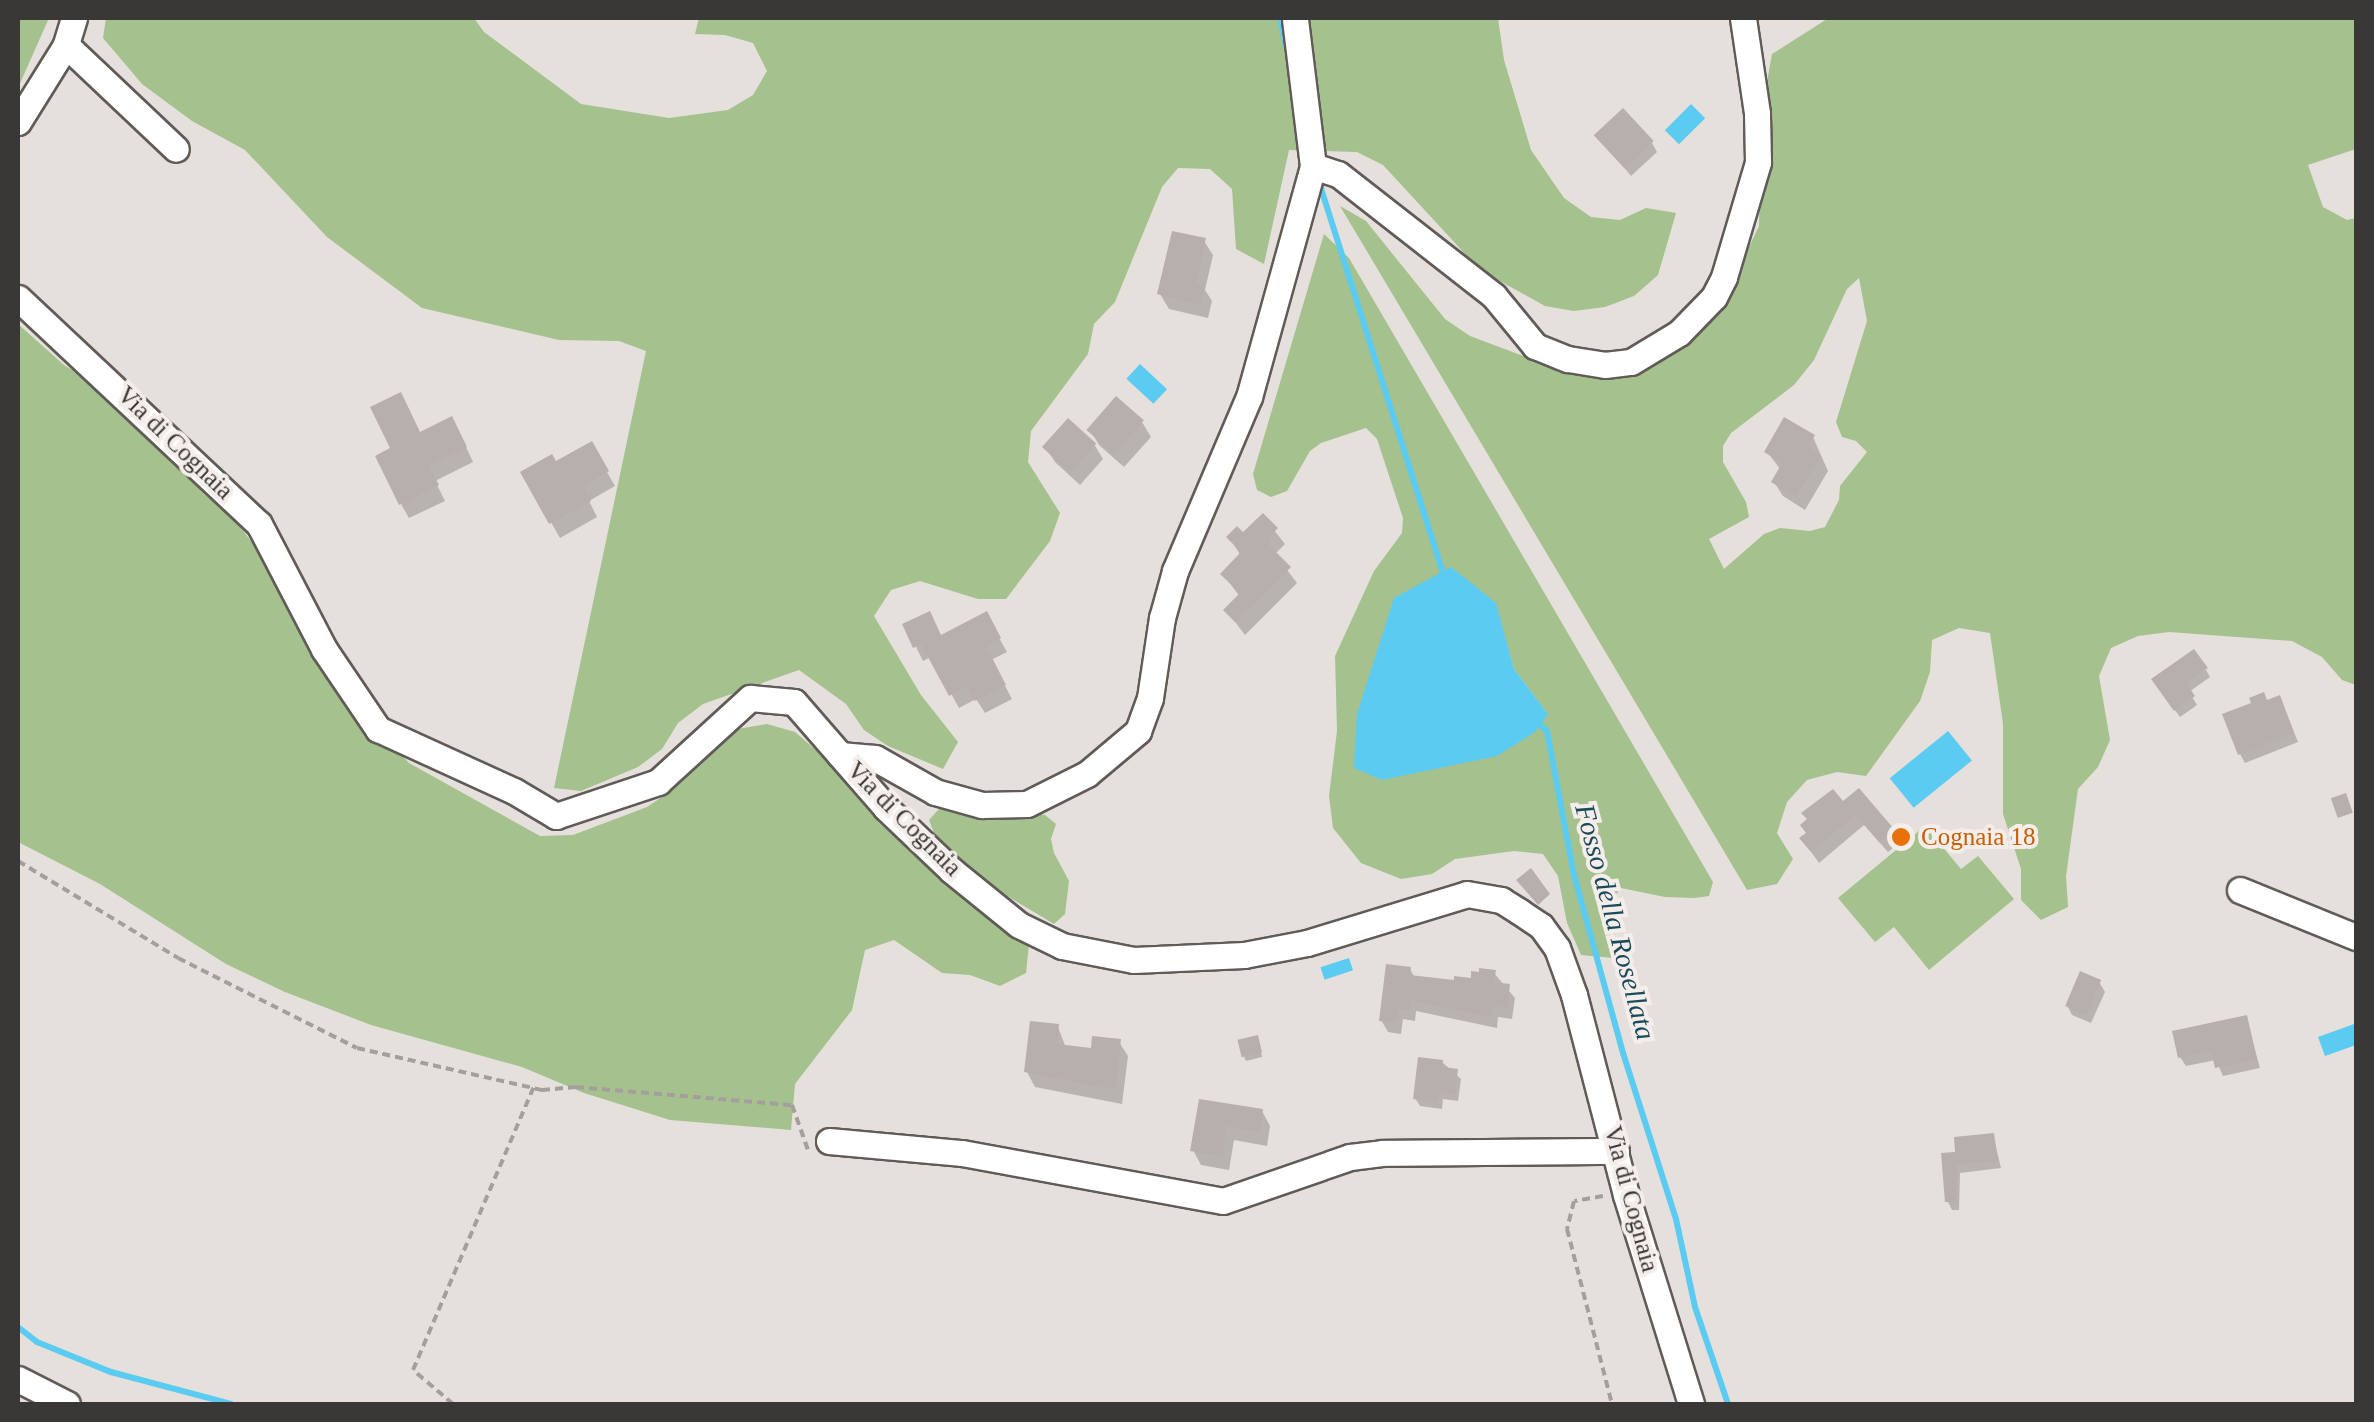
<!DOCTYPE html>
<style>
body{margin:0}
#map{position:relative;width:2374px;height:1422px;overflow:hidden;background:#e6e0dc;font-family:"Times New Roman",serif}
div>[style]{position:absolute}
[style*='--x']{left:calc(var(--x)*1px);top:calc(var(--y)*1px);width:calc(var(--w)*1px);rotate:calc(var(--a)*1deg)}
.green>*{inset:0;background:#a4c18e}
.water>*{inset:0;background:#5bcbf2;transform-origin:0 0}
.shadow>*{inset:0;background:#0003}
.stream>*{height:6px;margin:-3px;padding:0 3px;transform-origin:3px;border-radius:3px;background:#5bcbf2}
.building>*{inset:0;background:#b6afad;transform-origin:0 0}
.path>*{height:4px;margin-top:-2px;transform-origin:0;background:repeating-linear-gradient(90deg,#a49f9c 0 8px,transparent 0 13px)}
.roads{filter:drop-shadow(2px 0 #615b58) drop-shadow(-2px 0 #615b58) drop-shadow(0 2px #615b58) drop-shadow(0 -2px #615b58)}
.minor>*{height:25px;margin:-12.5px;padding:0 12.5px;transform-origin:12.5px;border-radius:12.5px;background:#fff}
.dots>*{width:28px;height:28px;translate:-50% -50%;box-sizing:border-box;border:5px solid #f4ede9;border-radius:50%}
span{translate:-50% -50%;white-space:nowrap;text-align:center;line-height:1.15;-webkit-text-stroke:8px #f4ede9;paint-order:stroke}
.street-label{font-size:25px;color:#3a3836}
.food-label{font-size:25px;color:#c56008}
.left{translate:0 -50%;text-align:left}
.water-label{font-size:28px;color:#1b4b5b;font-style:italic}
.frame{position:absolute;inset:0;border:20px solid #3a3836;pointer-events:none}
</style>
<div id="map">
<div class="green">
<div style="clip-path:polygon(18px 18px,49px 18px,18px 88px)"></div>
<div style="clip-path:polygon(106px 18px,474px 18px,484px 32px,581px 104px,669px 118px,728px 110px,753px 95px,767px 71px,753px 43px,725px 35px,695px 34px,699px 18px,1498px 18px,1504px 60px,1531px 150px,1564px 198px,1591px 217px,1620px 220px,1646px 208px,1676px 213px,1658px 275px,1634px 296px,1605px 307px,1574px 311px,1545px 306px,1480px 270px,1383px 165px,1357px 152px,1289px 150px,1264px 264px,1236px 249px,1232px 189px,1210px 169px,1178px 168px,1162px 187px,1115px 302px,1094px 324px,1088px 354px,1031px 431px,1028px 462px,1060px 513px,1050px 541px,1006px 599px,978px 599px,920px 581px,891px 590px,874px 616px,921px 695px,958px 742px,943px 769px,888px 746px,864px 730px,846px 704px,799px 670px,703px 704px,678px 723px,662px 749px,638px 767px,581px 791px,554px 788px,646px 351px,619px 341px,559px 340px,422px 308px,327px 237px,245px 150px,192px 121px,142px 84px,103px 38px)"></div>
<div style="clip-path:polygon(evenodd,2356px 18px,2356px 149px,2308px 165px,2323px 207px,2347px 220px,2356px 218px,2356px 685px,2342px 680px,2322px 657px,2292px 641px,2169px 632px,2138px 636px,2111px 648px,2099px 676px,2110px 740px,2098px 767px,2078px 789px,2066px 876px,2068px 907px,2041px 920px,2021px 900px,2021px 869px,2003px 814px,2003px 724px,1990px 633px,1959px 628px,1932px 640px,1930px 672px,1920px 701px,1866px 776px,1837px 772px,1807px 780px,1787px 802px,1777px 833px,1793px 859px,1777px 884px,1747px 890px,1340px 206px,1366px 221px,1445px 319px,1470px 336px,1555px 368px,1616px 375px,1733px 281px,1759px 226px,1762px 110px,1772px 54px,1827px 19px,2356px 18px,1859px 278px,1867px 321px,1836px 422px,1842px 437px,1856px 441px,1867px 452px,1840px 486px,1839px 500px,1825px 527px,1810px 531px,1780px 528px,1764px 534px,1724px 569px,1709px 539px,1749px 517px,1746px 502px,1723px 462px,1723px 446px,1731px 433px,1794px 385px,1814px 360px,1847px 289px,1859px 278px)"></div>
<div style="clip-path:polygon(evenodd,1324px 234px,1349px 258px,1713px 882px,1709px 896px,1694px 898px,1665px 897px,1621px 888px,1612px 899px,1610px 913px,1613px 958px,1581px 955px,1567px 923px,1558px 876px,1543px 854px,1514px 851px,1455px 859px,1432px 874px,1401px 879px,1361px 863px,1333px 828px,1329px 796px,1337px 731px,1335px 656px,1374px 571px,1402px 533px,1403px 518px,1377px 439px,1366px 428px,1321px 443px,1310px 451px,1287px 491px,1271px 497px,1257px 490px,1253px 474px,1324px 234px,1495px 603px,1514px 669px,1547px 713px,1357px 714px,1495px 603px)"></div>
<div style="clip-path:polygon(18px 324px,64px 365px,115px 396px,205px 495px,230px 513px,285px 587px,367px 720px,409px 763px,540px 836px,573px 835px,647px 807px,671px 791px,712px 747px,737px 729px,767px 724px,795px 732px,817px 751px,879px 823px,977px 908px,1029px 944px,1026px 973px,1000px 986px,970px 975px,942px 973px,894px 940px,865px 950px,852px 1010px,795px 1084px,791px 1130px,670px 1120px,584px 1093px,522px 1067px,371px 1025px,285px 992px,226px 964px,100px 884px,18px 842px)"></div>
<div style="clip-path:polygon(939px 809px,1029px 812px,1045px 815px,1056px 824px,1051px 839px,1054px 853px,1069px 881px,1065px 914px,1054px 924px,974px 876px,934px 833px,929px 820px)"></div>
<div style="clip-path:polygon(1925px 826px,1961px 869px,1978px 856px,2014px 899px,1929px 970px,1894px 927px,1875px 942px,1838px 898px)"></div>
</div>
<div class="water">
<div style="left:1691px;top:104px;width:20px;height:37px;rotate:45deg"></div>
<div style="left:1140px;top:364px;width:37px;height:20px;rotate:43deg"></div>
<div style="clip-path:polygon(1451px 567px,1496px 603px,1514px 669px,1548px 714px,1535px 732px,1497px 756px,1382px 780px,1354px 768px,1357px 714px,1394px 598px)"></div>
<div style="left:1948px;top:731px;width:38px;height:75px;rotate:51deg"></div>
<div style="left:1349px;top:958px;width:13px;height:30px;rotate:72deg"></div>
<div style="clip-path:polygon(2354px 1024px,2356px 1045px,2325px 1056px,2318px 1037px)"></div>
</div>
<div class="shadow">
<div style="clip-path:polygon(1597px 135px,1652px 143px,1657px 152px,1631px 176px)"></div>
<div style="clip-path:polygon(1204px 241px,1213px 255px,1205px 290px,1212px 301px,1208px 318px,1169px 309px,1160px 294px)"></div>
<div style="clip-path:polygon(1142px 422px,1151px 437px,1124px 467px,1099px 445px,1090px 430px)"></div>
<div style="clip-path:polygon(460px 434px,473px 462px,435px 481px,445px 501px,409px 518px,401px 504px,421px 435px)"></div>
<div style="clip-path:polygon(1813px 437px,1828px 471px,1805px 510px,1783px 496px,1774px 482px,1781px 470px,1767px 452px)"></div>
<div style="clip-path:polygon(591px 444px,615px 486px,589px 501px,597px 517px,560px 538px,523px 473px,556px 464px)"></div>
<div style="clip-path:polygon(1094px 444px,1103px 459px,1080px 485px,1055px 462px,1046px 448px)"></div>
<div style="clip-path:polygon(1263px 516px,1285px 544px,1275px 554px,1297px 583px,1245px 635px,1226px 610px,1240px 597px,1223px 574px,1241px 556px,1229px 537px,1243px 536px)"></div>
<div style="clip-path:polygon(986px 615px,1007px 652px,991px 660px,1012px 699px,985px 713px,976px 699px,959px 708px,931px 657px,923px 661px,905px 625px,942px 638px)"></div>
<div style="clip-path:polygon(2206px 670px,2210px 677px,2189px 692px,2197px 705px,2180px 717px,2159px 688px)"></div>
<div style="clip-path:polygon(2284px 707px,2298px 742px,2245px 763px,2240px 754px)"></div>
<div style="clip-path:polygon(1843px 805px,1892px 831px,1899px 843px,1888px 852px,1864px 825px,1819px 863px,1802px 839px)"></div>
<div style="clip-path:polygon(1410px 969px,1415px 978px,1456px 983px,1494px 973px,1515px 998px,1512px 1019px,1498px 1017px,1497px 1028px,1416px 1011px,1415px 1021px,1403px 1019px,1401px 1034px,1388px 1032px,1381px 1020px)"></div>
<div style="clip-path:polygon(2099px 982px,2105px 992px,2091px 1023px,2072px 1015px,2067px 1005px)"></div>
<div style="clip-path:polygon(2246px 1018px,2260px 1068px,2223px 1076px,2216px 1060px,2186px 1066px,2180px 1057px)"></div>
<div style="clip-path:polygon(1058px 1027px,1066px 1048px,1093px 1051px,1119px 1042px,1128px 1056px,1122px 1104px,1035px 1087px,1027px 1072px)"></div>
<div style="clip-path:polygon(1259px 1042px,1262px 1057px,1246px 1061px,1244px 1057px)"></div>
<div style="clip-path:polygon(1442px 1062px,1461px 1079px,1458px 1101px,1443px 1099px,1442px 1109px,1420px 1106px,1415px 1098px)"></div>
<div style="clip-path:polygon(1201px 1102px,1262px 1111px,1270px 1126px,1267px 1146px,1234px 1140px,1229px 1170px,1201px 1165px,1193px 1150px)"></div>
<div style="clip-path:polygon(1993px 1135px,2001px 1168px,1960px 1173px,1959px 1210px,1952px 1210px,1948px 1202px,1958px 1154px)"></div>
</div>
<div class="stream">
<div style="--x:1280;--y:18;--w:29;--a:78"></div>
<div style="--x:1318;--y:179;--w:417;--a:72.4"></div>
<div style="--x:1535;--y:720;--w:16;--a:43"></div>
<div style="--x:1547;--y:731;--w:147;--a:79.4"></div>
<div style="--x:1574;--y:875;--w:185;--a:74.6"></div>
<div style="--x:1623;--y:1053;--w:174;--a:72.3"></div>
<div style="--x:1676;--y:1219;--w:90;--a:77.8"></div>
<div style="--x:1695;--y:1307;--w:102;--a:71.2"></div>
<div style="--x:18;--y:1327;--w:24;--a:38"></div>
<div style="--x:37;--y:1342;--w:80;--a:22.1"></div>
<div style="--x:111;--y:1372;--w:124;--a:14.9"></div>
</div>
<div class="building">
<div style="left:1623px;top:108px;width:45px;height:40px;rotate:47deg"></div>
<div style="clip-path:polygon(1172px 231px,1206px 238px,1196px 282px,1205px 284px,1200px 304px,1157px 294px)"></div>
<div style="clip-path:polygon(401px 392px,420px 432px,452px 416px,467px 447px,429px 465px,439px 485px,399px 505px,375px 456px,390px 448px,370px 407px)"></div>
<div style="left:1116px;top:396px;width:37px;height:45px;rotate:41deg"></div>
<div style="clip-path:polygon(1784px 417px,1815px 435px,1808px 447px,1821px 455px,1796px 497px,1771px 482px,1782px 463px,1764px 452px)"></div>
<div style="left:1068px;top:418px;width:38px;height:39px;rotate:42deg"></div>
<div style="clip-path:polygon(592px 441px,609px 471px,583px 486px,591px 501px,549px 524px,520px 472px,552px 454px,556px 461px)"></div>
<div style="clip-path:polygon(1263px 513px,1278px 528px,1265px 541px,1291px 567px,1235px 622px,1223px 610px,1240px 593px,1220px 574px,1241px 552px,1226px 537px,1237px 526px,1243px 532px)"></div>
<div style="clip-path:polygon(930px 611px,941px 635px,987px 611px,1001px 638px,986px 646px,1006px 685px,975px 701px,967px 686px,949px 696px,921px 644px,913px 648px,902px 624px)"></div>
<div style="clip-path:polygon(2194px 649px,2208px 668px,2186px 683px,2195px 696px,2174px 711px,2151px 679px)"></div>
<div style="clip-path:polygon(2264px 692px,2267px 700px,2280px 695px,2294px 733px,2238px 755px,2222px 714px,2251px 703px,2249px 698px)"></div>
<div style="clip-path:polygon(1859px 788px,1894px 829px,1879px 842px,1856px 814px,1811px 852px,1799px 838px,1806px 833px,1800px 825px,1807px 819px,1801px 813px,1833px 789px,1843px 801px)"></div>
<div style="left:2346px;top:793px;width:21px;height:16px;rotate:71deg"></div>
<div style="clip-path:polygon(1531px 868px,1550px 894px,1538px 905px,1516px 880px)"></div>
<div style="clip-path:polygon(1386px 964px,1411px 967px,1410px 975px,1454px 980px,1454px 976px,1471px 978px,1471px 971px,1479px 972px,1479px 968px,1496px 970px,1494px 982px,1510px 984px,1507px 1008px,1493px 1006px,1491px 1017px,1410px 1000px,1409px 1010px,1398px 1008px,1396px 1023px,1379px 1021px)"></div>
<div style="left:2080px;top:971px;width:23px;height:38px;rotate:23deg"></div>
<div style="clip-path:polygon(2247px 1015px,2257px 1059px,2215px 1068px,2211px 1051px,2178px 1058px,2172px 1031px)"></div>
<div style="clip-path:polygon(1030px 1021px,1059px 1024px,1057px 1044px,1091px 1048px,1092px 1036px,1121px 1039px,1115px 1090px,1024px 1072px)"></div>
<div style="left:1258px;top:1035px;width:18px;height:21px;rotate:77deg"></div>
<div style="clip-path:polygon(1418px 1057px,1443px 1060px,1443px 1067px,1458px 1069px,1455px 1094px,1440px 1092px,1438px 1102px,1413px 1099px)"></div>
<div style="clip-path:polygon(1199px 1099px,1263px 1109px,1260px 1132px,1227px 1126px,1222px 1156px,1190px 1151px)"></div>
<div style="clip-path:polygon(1994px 1133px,1998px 1161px,1957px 1164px,1956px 1202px,1945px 1202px,1941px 1153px,1955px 1152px,1954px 1137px)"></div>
</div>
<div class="path">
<div style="--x:18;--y:861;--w:187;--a:31.2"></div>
<div style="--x:178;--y:958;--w:200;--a:26.7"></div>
<div style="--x:357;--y:1048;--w:190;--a:12.8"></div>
<div style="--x:542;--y:1090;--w:34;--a:-5"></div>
<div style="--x:576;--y:1087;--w:217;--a:4.8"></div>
<div style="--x:792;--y:1105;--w:48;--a:70.4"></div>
<div style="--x:1603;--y:1196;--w:29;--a:170"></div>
<div style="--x:1574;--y:1201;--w:29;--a:104"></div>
<div style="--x:1567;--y:1229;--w:181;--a:75.6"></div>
<div style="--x:453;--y:1404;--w:52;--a:-139.6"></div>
<div style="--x:413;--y:1370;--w:309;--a:-66.9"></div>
</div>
<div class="roads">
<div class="minor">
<div style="--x:74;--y:18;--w:28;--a:107"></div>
<div style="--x:66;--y:45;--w:151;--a:43.4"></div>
<div style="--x:18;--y:122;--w:91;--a:-58.1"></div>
<div style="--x:1313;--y:166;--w:26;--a:18"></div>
<div style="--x:1338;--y:174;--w:198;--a:38"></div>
<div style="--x:1494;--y:296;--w:65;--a:50.6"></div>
<div style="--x:1535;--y:346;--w:35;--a:22"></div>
<div style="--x:1568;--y:359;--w:37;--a:9"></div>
<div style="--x:1605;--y:365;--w:26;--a:-7"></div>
<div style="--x:1631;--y:362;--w:56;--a:-31.1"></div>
<div style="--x:1679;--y:333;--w:50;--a:-45.8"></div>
<div style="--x:1714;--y:297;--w:22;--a:-63"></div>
<div style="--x:1724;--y:277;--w:120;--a:-73.5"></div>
<div style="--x:1758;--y:162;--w:49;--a:-91.2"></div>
<div style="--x:1757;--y:113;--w:96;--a:-98.4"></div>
<div style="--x:18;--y:298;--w:330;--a:43.2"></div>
<div style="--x:259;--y:524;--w:141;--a:62.5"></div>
<div style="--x:324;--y:649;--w:97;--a:56"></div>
<div style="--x:378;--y:729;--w:149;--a:24.5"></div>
<div style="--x:514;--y:791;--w:49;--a:30.8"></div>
<div style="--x:556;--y:816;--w:108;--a:-18.4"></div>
<div style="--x:658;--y:782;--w:125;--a:-42.4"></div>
<div style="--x:750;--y:698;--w:44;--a:5.2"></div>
<div style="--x:794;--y:702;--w:140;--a:49"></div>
<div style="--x:886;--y:808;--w:90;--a:43.6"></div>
<div style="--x:951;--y:870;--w:87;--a:39"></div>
<div style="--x:1019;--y:925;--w:48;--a:26"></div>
<div style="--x:1062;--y:946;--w:73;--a:11"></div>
<div style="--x:1134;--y:960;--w:110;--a:-2.6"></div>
<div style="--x:1244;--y:955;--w:64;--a:-10.8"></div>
<div style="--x:1307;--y:943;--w:167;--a:-17"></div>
<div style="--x:1467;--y:894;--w:35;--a:10"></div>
<div style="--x:1501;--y:900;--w:22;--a:32"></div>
<div style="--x:1520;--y:912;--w:25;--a:34"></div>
<div style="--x:1541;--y:926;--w:27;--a:54"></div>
<div style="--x:1557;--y:948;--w:50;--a:70.1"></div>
<div style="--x:1574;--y:995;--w:207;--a:75.4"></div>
<div style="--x:1626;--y:1195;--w:219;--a:72.7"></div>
<div style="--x:840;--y:755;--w:35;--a:5"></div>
<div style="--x:875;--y:758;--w:69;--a:29.5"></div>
<div style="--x:935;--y:792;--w:49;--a:15.5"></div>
<div style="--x:982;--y:805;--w:45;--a:-1.3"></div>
<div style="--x:1027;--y:804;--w:67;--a:-26.6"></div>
<div style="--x:1087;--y:774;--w:67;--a:-40.1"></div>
<div style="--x:1138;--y:731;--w:35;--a:-70"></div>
<div style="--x:1150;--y:698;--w:81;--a:-81.5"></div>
<div style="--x:1162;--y:618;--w:49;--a:-74.5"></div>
<div style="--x:1175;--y:571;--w:189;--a:-67"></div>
<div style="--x:1249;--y:397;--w:240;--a:-74.5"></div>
<div style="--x:1313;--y:166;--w:147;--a:-97"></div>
<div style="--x:2240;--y:890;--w:125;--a:22.1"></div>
<div style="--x:829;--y:1141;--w:134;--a:5.2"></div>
<div style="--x:962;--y:1153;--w:265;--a:10.4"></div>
<div style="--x:1223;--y:1201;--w:134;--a:-19.1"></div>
<div style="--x:1350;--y:1157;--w:32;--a:-7"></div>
<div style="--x:1382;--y:1153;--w:234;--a:-0.5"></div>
<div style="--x:18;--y:1379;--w:55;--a:27"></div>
</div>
</div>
<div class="dots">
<div style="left:1901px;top:837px;background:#e8710a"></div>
</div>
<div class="street-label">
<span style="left:175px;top:443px;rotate:44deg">Via di Cognaia</span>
<span style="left:904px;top:819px;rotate:45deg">Via di Cognaia</span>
<span style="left:1631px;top:1199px;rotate:75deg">Via di Cognaia</span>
</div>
<div class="food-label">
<span class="left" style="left:1921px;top:837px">Cognaia 18</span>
</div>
<div class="water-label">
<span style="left:1615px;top:922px;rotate:75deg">Fosso della Rosellata</span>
</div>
<div class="frame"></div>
</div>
